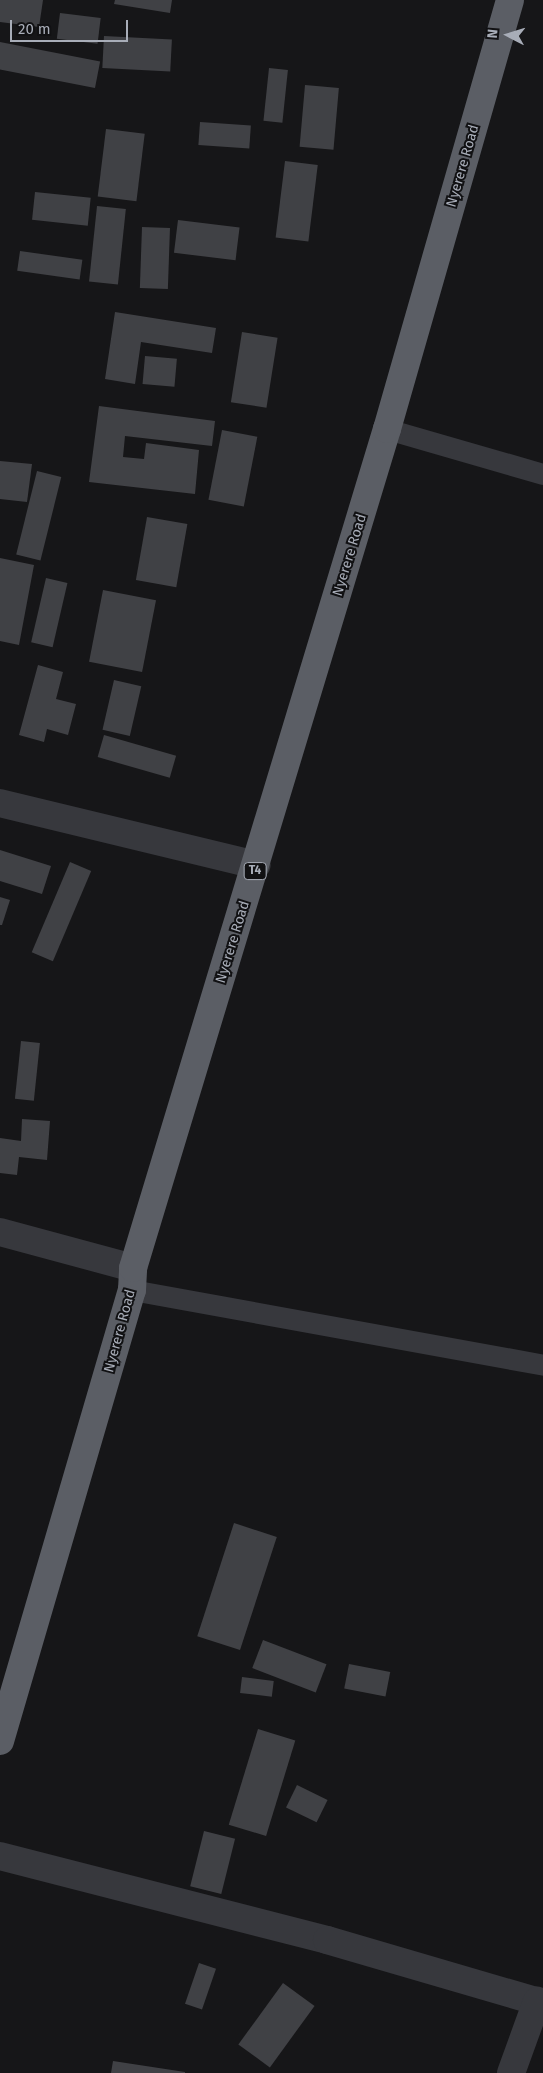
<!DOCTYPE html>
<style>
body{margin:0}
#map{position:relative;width:543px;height:2073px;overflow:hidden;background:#161618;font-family:"Fira Sans",sans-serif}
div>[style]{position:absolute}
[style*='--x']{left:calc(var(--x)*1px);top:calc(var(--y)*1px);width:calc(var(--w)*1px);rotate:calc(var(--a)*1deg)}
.building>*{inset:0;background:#404145;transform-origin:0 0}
.service>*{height:21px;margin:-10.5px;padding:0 10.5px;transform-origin:10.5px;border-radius:10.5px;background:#37383d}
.minor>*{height:28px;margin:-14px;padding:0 14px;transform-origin:14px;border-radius:14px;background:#37383d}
.trunk>*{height:28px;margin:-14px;padding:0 14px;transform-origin:14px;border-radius:14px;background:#5b5e65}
span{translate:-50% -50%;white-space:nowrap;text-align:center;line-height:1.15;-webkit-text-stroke:4px #111113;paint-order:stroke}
.shield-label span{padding:1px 4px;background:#111113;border:1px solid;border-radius:4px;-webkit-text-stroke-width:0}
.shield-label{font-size:12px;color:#a8adb8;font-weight:700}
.street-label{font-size:14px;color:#a8adb8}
.north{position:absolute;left:483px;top:10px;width:50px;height:50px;-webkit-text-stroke:4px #111113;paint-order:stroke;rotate:275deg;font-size:14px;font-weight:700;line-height:20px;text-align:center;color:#a8adb8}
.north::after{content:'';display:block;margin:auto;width:18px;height:22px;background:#a8adb8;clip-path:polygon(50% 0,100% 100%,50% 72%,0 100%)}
.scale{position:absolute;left:10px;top:20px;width:118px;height:22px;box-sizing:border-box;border:2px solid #a8adb8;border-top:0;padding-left:6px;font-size:15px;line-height:18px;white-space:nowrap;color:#a8adb8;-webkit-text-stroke:4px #111113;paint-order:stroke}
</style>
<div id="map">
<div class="building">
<div style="clip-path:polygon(0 0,43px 0,39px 27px,0 22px)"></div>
<div style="clip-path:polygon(115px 0,172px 0,170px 13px,114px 4px)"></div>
<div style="left:60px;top:13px;width:41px;height:26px;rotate:7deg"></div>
<div style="left:104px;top:36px;width:68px;height:32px;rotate:3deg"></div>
<div style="left:0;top:42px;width:102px;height:27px;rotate:11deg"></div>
<div style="left:269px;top:68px;width:19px;height:53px;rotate:6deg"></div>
<div style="left:305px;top:85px;width:34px;height:62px;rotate:5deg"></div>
<div style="left:200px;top:122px;width:51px;height:23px;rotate:4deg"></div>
<div style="left:106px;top:129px;width:39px;height:68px;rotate:7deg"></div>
<div style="left:285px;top:161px;width:33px;height:77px;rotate:7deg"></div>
<div style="left:35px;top:192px;width:56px;height:28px;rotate:6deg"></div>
<div style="left:97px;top:206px;width:29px;height:76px;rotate:6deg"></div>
<div style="left:178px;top:220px;width:62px;height:33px;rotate:7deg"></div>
<div style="left:142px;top:227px;width:28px;height:61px;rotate:2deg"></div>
<div style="left:20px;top:251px;width:63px;height:20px;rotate:8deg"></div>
<div style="clip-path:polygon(115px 312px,216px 328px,212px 353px,141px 342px,135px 384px,105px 379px)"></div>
<div style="left:242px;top:332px;width:36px;height:71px;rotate:9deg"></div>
<div style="left:145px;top:356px;width:32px;height:28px;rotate:5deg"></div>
<div style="clip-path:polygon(99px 406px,215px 421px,212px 446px,125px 436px,123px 457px,144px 459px,146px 443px,199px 450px,195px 494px,89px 482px)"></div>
<div style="left:222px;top:430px;width:36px;height:71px;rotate:11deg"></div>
<div style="clip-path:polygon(0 461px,32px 464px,27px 502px,0 499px)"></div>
<div style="left:37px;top:471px;width:25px;height:86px;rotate:14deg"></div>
<div style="left:147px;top:517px;width:41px;height:64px;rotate:10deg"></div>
<div style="clip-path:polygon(0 558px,34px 565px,19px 645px,0 641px)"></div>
<div style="left:46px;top:578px;width:22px;height:66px;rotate:13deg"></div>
<div style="left:103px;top:590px;width:54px;height:73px;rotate:11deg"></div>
<div style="clip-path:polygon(38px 665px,63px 672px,56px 699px,76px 704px,68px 735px,47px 729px,44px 742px,19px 735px)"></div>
<div style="left:114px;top:680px;width:28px;height:51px;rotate:13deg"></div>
<div style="left:104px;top:735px;width:75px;height:23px;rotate:16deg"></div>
<div style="clip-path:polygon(0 850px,51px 866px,42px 894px,0 881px)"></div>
<div style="left:70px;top:862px;width:23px;height:98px;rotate:23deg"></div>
<div style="clip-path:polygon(0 897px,10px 900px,2px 925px,0 925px)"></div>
<div style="left:21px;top:1041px;width:19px;height:58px;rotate:6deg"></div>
<div style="clip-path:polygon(22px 1119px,50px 1121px,47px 1160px,19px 1157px,17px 1175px,0 1173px,0 1138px,21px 1141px)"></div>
<div style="left:234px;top:1523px;width:45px;height:119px;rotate:18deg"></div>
<div style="left:263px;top:1640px;width:68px;height:30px;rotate:21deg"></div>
<div style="left:349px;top:1664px;width:42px;height:25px;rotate:11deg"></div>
<div style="left:242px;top:1677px;width:32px;height:16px;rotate:7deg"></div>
<div style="left:258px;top:1729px;width:39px;height:100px;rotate:17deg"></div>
<div style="left:297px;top:1785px;width:34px;height:25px;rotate:26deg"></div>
<div style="left:204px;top:1831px;width:32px;height:57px;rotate:14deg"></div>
<div style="left:199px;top:1963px;width:18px;height:43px;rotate:19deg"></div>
<div style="left:283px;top:1983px;width:39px;height:76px;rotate:36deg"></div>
<div style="clip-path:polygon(113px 2061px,185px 2072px,185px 2073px,111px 2073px)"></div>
</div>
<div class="service">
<div style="--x:387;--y:429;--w:162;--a:16.1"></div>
<div style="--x:132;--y:1290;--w:418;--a:10.3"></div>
</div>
<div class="minor">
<div style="--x:0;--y:803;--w:264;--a:13.6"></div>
<div style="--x:0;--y:1232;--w:138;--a:15.1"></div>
<div style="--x:0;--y:1856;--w:338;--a:14.4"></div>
<div style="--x:327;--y:1940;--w:225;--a:16.3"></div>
<div style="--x:511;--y:2073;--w:77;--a:-70.1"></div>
</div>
<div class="trunk">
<div style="--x:0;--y:1741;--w:470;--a:-73.7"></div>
<div style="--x:132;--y:1290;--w:22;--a:-87"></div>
<div style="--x:133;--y:1268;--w:877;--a:-73.16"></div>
<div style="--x:387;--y:429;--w:446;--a:-74"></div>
</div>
<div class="shield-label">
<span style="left:255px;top:871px">T4</span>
</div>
<div class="street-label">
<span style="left:463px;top:166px;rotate:-74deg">Nyerere Road</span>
<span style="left:350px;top:555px;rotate:-73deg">Nyerere Road</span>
<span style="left:233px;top:942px;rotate:-73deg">Nyerere Road</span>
<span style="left:120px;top:1331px;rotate:-75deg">Nyerere Road</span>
</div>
<div class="north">N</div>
<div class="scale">20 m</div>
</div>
